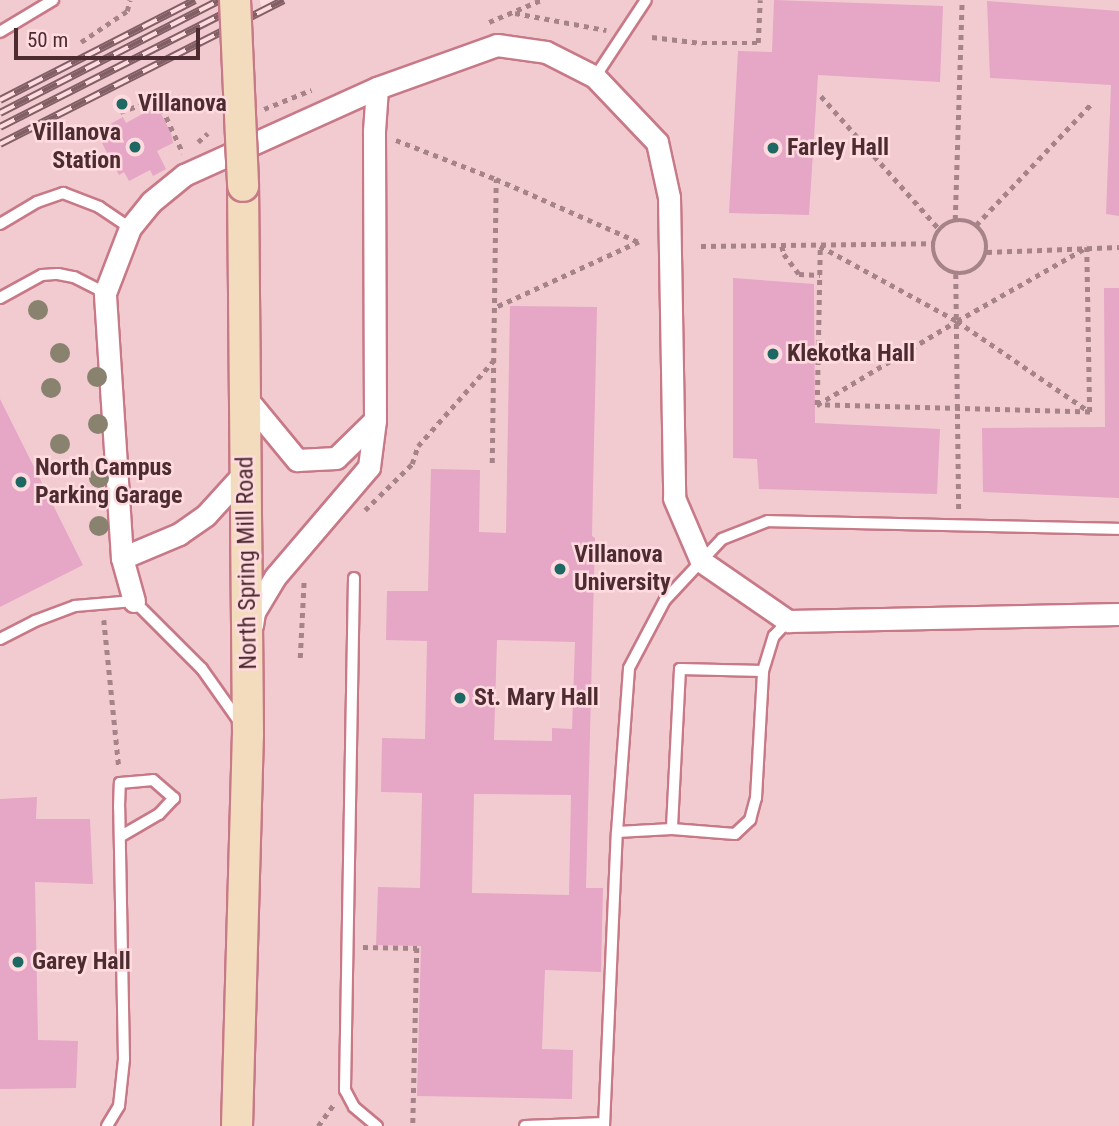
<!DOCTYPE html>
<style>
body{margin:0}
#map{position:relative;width:1119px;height:1126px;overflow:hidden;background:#ffdbe0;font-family:"Roboto Condensed",sans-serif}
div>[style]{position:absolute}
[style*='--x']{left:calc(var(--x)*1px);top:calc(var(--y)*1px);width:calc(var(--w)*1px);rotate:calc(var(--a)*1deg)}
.built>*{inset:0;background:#f2cbd1}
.building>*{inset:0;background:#e6a6c5}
.path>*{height:4.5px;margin-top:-2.25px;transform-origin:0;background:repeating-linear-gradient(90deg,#a68388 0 5px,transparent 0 10px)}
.path>.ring{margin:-2.25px;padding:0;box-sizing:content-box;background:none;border:4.5px solid #a68388;border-radius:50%}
.roads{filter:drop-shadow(2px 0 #c87987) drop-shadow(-2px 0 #c87987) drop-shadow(0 2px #c87987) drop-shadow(0 -2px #c87987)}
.lane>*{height:10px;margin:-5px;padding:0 5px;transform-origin:5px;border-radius:5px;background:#fff}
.street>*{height:21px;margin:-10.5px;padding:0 10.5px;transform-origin:10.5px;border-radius:10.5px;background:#fff}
.secondary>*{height:30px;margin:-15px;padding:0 15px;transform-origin:15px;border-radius:15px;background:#f3dcbd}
.rail>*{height:8px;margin-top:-4px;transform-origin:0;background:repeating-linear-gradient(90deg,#ffdbe0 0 16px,#815f64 0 32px);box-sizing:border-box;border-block:2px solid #815f64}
.bridges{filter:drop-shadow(2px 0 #c87987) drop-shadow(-2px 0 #c87987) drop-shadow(0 2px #c87987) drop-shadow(0 -2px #c87987)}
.secondary-bridge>*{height:30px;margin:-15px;padding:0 15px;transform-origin:15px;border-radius:15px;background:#f3dcbd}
.trees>*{width:20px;height:20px;margin:-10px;border-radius:50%;background:#89826e}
.dots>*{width:19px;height:19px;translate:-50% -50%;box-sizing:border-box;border:4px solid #ffdbe0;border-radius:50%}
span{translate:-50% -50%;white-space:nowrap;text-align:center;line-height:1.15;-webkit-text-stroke:5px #ffdbe0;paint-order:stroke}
.poi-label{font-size:24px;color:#4d2c31;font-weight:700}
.left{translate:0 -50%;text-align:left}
.right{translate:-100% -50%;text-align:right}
.street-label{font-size:24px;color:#4d2c31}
.scale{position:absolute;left:14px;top:28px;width:186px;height:32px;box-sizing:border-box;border:4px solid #4d2c31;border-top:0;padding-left:9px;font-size:21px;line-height:24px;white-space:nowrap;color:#4d2c31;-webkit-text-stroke:5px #ffdbe0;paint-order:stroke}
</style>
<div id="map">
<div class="built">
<div style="clip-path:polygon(0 0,260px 0,262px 11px,284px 0,1119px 0,1119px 1126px,0 1126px)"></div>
</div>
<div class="building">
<div style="clip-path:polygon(774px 0,943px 6px,940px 82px,818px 75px,809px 215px,729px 213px,738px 51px,772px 52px)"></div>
<div style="clip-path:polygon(987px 1px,1119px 11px,1119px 216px,1106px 214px,1111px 85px,990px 78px)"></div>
<div style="clip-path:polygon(157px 106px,171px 133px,173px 143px,157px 151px,166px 169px,153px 176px,150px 170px,129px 181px,124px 172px,119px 175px,96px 132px,123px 117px,126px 123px)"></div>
<div style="clip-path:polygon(733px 278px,814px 284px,815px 423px,940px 429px,937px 494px,759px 489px,757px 459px,733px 458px)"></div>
<div style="clip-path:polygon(1104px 288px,1119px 288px,1119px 498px,983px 492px,982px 428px,1105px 427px)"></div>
<div style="clip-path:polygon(evenodd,510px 306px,597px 307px,592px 536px,595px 538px,586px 888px,603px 888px,601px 972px,545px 970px,542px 1049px,573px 1050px,572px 1099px,417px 1096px,421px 946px,376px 945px,378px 887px,420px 888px,422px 793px,381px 792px,382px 738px,425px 739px,427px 641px,386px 640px,387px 591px,428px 591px,431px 469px,480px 470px,479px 532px,506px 533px,510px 306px,497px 640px,575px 642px,572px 729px,552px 728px,552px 741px,494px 740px,497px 640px,510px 306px,474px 794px,571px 795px,569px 895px,472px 893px,474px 794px)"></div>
<div style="clip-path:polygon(0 399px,83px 565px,0 607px)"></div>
<div style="clip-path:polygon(37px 797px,36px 819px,90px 819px,93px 884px,35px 882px,38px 1040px,78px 1041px,76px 1088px,0 1089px,0 799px)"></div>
</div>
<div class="path">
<div style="--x:515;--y:13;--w:93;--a:10.6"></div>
<div style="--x:489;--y:22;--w:56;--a:-22.9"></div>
<div style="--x:652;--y:37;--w:50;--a:6.8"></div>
<div style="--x:702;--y:43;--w:56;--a:0"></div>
<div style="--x:758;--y:43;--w:43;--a:-87.3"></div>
<div style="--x:81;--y:42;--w:55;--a:-34"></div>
<div style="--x:127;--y:11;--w:11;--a:-75"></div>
<div style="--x:821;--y:96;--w:178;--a:48.4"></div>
<div style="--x:264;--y:109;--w:51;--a:-22"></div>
<div style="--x:120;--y:112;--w:40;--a:-18.9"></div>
<div style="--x:158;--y:99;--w:60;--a:65.2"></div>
<div style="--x:396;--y:140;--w:107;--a:21.3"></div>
<div style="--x:496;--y:179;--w:156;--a:23.8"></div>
<div style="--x:639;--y:242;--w:158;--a:155.4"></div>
<div style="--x:198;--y:142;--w:13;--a:-42"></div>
<div style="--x:955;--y:220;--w:220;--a:-88.2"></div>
<div class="ring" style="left:933px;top:220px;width:49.5px;height:49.5px"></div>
<div style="--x:976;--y:225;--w:170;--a:-46.4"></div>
<div style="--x:701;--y:246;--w:232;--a:-0.7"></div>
<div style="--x:782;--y:246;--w:8;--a:76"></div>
<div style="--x:784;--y:254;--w:25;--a:53"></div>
<div style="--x:799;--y:274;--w:21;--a:3"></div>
<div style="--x:987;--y:252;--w:132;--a:-2.2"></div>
<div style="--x:956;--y:274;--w:236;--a:89.3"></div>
<div style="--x:817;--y:405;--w:163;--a:-31"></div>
<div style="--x:957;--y:321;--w:150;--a:-29.6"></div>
<div style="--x:1087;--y:247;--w:165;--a:89"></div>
<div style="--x:1090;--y:412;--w:273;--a:-178.5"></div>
<div style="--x:817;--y:405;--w:159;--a:-88.9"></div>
<div style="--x:820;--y:246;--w:156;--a:28.7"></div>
<div style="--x:957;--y:321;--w:161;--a:34.4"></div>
<div style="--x:492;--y:463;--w:284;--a:-89.2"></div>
<div style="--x:365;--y:510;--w:66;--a:-44.4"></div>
<div style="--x:412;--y:464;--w:19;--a:-72"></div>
<div style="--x:418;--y:446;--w:115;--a:-48.5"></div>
<div style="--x:104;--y:620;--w:149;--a:84.2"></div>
<div style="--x:300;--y:658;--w:79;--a:-87.1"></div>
<div style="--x:363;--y:947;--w:54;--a:1.1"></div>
<div style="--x:417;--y:948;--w:178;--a:91.3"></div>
<div style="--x:318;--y:1126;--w:27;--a:-54"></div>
</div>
<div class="roads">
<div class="lane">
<div style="--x:0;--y:32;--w:62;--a:-31.1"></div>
<div style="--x:595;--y:77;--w:92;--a:-56.5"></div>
<div style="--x:0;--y:224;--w:43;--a:-30.7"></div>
<div style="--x:37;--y:202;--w:28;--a:-19"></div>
<div style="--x:63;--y:193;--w:39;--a:21"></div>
<div style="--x:99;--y:207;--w:37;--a:34"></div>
<div style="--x:0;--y:298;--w:48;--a:-28.7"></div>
<div style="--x:42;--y:275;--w:16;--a:-4"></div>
<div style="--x:58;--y:274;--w:16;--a:11"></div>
<div style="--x:74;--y:277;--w:35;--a:27"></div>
<div style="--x:354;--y:578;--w:512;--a:91.01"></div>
<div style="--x:345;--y:1090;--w:19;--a:62"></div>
<div style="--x:354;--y:1107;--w:30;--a:40"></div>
<div style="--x:0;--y:639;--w:39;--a:-27"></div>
<div style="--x:35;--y:621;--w:43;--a:-20.6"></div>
<div style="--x:75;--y:606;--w:59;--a:-4.8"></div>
<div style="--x:134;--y:601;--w:96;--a:45"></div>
<div style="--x:202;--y:669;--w:67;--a:54.7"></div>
<div style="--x:763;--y:671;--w:37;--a:-73"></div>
<div style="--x:774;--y:636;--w:21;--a:-47"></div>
<div style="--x:617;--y:832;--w:55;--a:-3.1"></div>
<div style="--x:672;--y:829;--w:63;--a:4.5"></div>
<div style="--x:735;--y:834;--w:21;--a:-43"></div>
<div style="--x:750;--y:820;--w:23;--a:-75"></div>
<div style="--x:756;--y:798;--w:127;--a:-86.8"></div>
<div style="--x:763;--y:671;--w:83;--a:-178.6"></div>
<div style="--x:680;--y:669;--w:160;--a:92.9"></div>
<div style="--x:107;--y:1126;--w:23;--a:-59"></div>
<div style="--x:119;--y:1106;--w:47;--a:-83.9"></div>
<div style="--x:124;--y:1059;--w:252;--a:-91.1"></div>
<div style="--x:119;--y:807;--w:24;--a:-88"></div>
<div style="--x:120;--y:783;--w:33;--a:-5"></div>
<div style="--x:153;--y:780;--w:28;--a:41"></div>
<div style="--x:174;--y:798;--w:22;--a:133"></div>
<div style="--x:159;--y:814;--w:44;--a:149.9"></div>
<div style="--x:525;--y:1126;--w:79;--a:-2.2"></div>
<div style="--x:604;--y:1126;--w:294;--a:-87.5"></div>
<div style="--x:617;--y:832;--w:164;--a:-85.8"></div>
<div style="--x:629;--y:668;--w:77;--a:-62.1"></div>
<div style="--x:665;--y:600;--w:83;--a:-46.9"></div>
<div style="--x:722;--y:539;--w:49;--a:-21.4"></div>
<div style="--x:768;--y:521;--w:351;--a:1.3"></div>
</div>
<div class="street">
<div style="--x:245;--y:397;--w:82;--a:50.5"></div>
<div style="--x:297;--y:460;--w:39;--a:-3"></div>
<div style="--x:336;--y:458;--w:54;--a:-44.3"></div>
<div style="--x:122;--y:558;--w:62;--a:-22.8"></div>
<div style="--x:179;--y:534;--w:33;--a:-35"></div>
<div style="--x:206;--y:515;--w:59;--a:-47.7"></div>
<div style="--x:134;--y:601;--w:45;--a:-105.6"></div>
<div style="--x:122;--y:558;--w:266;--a:-93.7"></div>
<div style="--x:105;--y:293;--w:70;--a:-69"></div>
<div style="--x:130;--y:228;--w:33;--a:-51"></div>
<div style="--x:151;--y:202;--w:43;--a:-39.3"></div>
<div style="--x:184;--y:175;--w:212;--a:-24.3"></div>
<div style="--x:377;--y:88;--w:127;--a:-19.7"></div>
<div style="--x:497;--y:45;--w:49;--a:8.1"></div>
<div style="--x:546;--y:52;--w:55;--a:27"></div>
<div style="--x:595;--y:77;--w:90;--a:46.4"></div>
<div style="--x:657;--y:142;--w:56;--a:77.7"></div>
<div style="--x:669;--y:197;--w:301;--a:89"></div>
<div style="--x:674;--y:498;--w:69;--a:66.8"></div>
<div style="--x:701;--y:561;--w:106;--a:34.6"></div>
<div style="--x:788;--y:621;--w:331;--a:-1.2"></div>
<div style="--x:252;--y:625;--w:13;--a:-81"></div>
<div style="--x:254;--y:612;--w:41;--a:-59"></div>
<div style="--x:275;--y:577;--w:145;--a:-49.5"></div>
<div style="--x:369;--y:467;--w:47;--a:-82.7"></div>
<div style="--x:375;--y:420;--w:289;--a:-90.2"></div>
<div style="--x:374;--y:131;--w:43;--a:-86"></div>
</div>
<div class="secondary">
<div style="--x:237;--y:1126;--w:392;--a:-88.4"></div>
<div style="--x:248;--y:734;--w:548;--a:-90.52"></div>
</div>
</div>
<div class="rail">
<div style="--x:0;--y:100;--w:219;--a:-27.1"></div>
<div style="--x:0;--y:113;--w:247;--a:-27.2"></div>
<div style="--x:0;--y:127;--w:280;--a:-26.9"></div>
<div style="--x:0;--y:144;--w:318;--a:-26.9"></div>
</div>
<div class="bridges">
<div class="secondary-bridge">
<div style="--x:235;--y:0;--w:186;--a:87.5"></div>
</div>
</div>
<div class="trees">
<div style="left:38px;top:310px"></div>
<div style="left:60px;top:353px"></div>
<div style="left:97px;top:377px"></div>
<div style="left:51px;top:388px"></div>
<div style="left:98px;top:424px"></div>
<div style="left:60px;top:444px"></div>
<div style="left:99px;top:478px"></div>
<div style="left:99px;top:526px"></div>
</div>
<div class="dots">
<div style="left:122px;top:104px;background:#1d6863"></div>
<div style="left:135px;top:147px;background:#1d6863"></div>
<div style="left:773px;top:148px;background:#1d6863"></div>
<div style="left:773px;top:354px;background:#1d6863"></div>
<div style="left:21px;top:482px;background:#1d6863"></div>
<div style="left:560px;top:569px;background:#1d6863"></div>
<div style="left:460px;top:698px;background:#1d6863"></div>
<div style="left:18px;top:962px;background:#1d6863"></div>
</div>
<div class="poi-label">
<span class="left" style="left:138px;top:104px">Villanova</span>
<span class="right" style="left:121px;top:147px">Villanova<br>Station</span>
<span class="left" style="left:787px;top:148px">Farley Hall</span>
<span class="left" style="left:787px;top:354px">Klekotka Hall</span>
<span class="left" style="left:35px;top:482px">North Campus<br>Parking Garage</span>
<span class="left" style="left:574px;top:569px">Villanova<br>University</span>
<span class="left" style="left:474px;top:698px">St. Mary Hall</span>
<span class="left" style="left:32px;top:962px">Garey Hall</span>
</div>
<div class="street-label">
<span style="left:247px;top:563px;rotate:-91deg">North Spring Mill Road</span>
</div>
<div class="scale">50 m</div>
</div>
